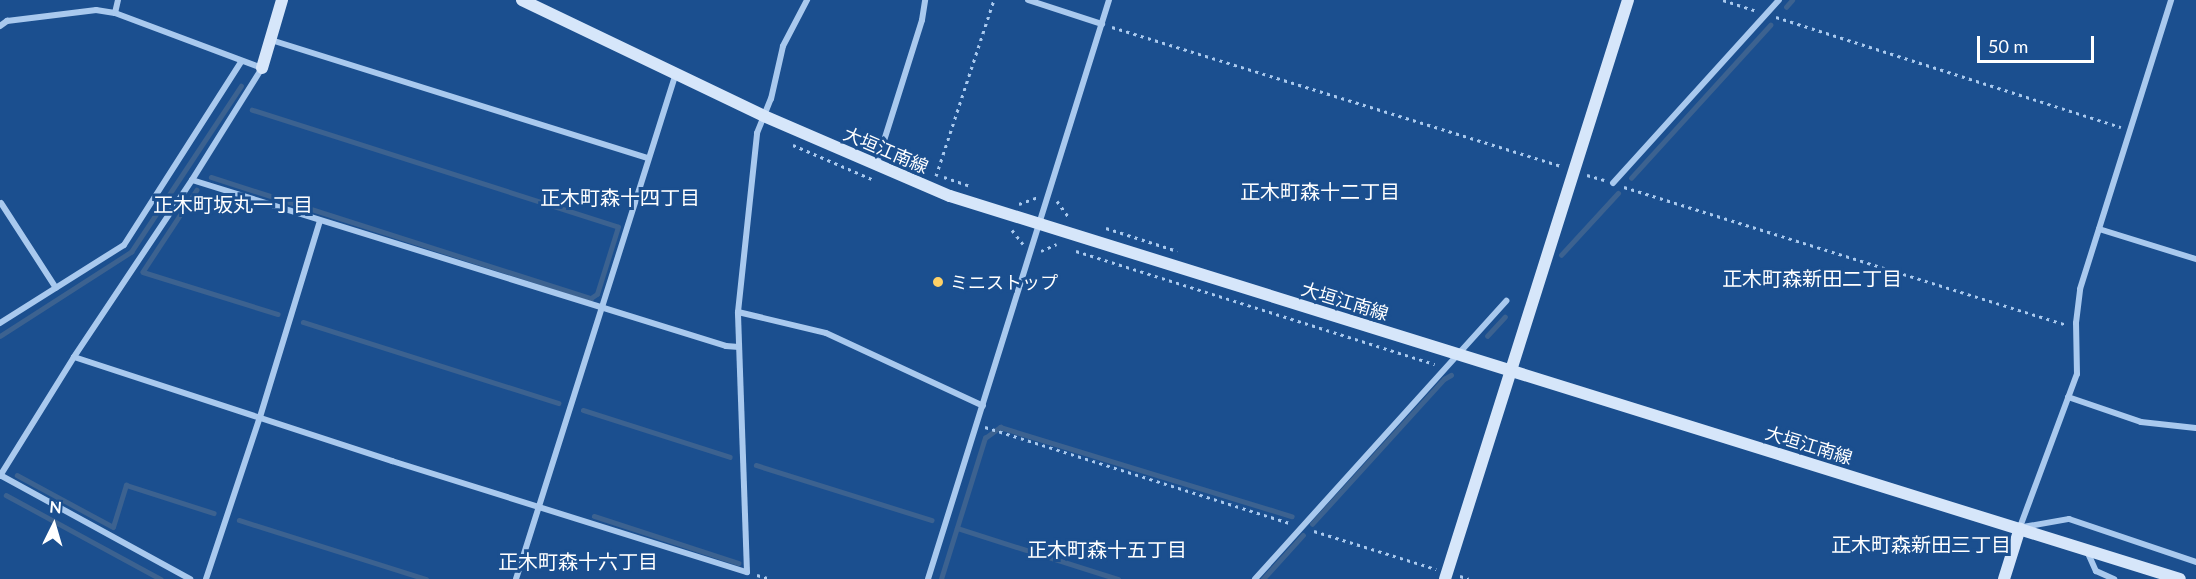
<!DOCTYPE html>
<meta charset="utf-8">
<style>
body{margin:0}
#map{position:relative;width:2196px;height:579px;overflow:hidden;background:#1b4f8f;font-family:Lato,"Noto Sans JP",sans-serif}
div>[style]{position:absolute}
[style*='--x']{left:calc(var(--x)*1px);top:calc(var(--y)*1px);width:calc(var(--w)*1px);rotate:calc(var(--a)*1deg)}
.stream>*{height:4.5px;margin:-2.25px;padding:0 2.25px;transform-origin:2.25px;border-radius:2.25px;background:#3c6290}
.path>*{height:3px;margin-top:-1.5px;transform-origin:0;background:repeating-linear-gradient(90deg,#a9c9ee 0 3px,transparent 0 7.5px)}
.street>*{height:6px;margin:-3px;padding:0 3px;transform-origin:3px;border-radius:3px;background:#a9c9ee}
.secondary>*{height:12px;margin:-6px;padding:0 6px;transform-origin:6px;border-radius:6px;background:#d6e6fa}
.dots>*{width:16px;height:16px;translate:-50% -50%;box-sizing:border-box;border:3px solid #1b4f8f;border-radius:50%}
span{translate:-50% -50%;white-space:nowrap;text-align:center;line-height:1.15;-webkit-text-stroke:6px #1b4f8f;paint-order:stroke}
.street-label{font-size:18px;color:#fff}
.poi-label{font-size:18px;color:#fff}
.left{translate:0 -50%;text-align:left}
.neighbourhood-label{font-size:20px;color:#fff}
.north{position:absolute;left:24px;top:495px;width:60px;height:60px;-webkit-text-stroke:4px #1b4f8f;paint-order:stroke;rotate:5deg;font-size:16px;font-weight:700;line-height:24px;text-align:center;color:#fff}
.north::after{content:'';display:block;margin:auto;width:21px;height:27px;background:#fff;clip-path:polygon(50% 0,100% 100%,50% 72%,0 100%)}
.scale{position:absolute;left:1977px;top:36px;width:117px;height:27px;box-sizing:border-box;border:3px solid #fff;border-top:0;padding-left:8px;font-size:18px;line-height:21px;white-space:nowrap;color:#fff;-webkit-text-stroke:4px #1b4f8f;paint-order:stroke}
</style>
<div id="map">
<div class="stream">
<div style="--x:1786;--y:7;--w:9;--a:-49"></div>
<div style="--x:211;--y:177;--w:399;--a:17.7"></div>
<div style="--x:591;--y:298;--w:7;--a:-34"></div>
<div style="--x:597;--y:294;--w:70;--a:-72.6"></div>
<div style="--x:618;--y:227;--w:384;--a:-162.3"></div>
<div style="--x:1631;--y:178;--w:207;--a:-47.7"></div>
<div style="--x:197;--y:190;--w:98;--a:123.4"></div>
<div style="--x:143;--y:272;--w:141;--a:17.3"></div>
<div style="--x:1561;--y:255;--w:84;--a:-47.4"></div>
<div style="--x:303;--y:322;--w:268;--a:17.6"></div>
<div style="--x:0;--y:336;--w:156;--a:-32.7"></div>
<div style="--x:131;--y:252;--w:199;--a:-56.5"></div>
<div style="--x:1487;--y:336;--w:26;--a:-47"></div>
<div style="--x:583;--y:410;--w:154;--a:17.7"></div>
<div style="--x:756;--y:465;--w:184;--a:17.4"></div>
<div style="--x:17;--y:475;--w:109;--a:28.4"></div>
<div style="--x:113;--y:527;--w:44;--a:-72.8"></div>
<div style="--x:126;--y:485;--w:92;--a:17.7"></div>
<div style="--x:6;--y:495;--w:176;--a:28.5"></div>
<div style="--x:594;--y:516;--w:152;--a:18"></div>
<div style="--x:239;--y:520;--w:196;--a:17.5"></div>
<div style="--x:1312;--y:524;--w:196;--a:-47.7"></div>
<div style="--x:1444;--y:379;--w:8;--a:-30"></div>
<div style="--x:957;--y:528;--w:169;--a:17.6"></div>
<div style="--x:941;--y:579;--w:148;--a:-72.7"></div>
<div style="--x:985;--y:438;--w:19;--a:-36"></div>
<div style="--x:1000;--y:427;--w:305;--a:17"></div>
<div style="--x:1263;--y:579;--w:59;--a:-47.7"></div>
</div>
<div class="path">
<div style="--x:1723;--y:0;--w:35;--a:18"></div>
<div style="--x:1776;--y:17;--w:362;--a:17.7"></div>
<div style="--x:1112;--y:27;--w:470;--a:17.2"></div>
<div style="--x:793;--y:145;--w:86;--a:23.3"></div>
<div style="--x:1587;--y:175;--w:18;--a:16"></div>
<div style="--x:936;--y:176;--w:185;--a:-71.8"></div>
<div style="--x:944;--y:177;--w:28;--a:19"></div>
<div style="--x:1624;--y:187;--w:462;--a:17.3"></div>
<div style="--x:1057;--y:201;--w:22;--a:54"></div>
<div style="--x:1019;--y:204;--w:20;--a:-20"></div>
<div style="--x:1106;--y:228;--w:75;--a:17.9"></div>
<div style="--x:1012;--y:230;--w:18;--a:52"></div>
<div style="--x:1041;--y:251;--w:17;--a:-24"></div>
<div style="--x:1076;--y:251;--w:376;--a:17.5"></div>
<div style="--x:985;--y:427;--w:320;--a:17.5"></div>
<div style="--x:1314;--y:531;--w:128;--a:17.3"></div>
<div style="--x:757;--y:575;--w:15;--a:16"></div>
<div style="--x:1460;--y:576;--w:9;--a:18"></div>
</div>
<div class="street">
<div style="--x:1028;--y:0;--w:78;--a:18"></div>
<div style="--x:115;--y:13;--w:13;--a:-77"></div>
<div style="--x:0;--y:26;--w:9;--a:-36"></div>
<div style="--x:7;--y:21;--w:90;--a:-7"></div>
<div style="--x:96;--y:10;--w:19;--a:9"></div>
<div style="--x:115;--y:13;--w:157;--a:20.5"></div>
<div style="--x:262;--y:68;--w:132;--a:122"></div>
<div style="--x:192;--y:180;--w:213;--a:123.7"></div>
<div style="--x:74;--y:357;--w:140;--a:121.9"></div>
<div style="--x:271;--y:40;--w:395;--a:17.4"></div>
<div style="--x:876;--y:166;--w:153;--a:-72.5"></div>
<div style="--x:922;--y:20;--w:20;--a:-81"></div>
<div style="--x:192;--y:180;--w:559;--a:17.27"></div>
<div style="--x:726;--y:346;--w:13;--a:4"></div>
<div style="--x:1613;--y:183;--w:247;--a:-47.8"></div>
<div style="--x:1;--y:203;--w:101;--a:57.1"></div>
<div style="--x:2099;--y:229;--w:102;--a:17.2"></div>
<div style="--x:738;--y:312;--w:90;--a:13.4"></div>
<div style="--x:826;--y:333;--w:173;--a:24.9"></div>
<div style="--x:0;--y:323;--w:146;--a:-32.2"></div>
<div style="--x:124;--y:245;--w:217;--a:-57.4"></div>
<div style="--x:74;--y:357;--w:335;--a:18.1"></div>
<div style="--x:392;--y:461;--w:372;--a:17.4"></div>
<div style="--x:747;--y:572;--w:260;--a:-92"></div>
<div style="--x:738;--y:312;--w:180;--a:-83.9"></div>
<div style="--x:757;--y:133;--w:37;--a:-68"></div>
<div style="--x:771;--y:99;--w:54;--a:-77.2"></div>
<div style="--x:783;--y:46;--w:52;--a:-62.4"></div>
<div style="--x:2068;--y:397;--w:77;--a:18.9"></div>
<div style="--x:2141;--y:422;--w:55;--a:6.2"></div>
<div style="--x:0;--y:475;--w:217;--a:28.7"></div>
<div style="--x:2020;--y:527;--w:163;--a:-69.6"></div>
<div style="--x:2077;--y:374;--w:51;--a:-91.1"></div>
<div style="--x:2076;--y:323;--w:34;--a:-83"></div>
<div style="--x:2080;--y:289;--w:303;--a:-72.5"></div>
<div style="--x:2023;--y:527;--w:47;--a:-9.9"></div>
<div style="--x:2069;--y:519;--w:134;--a:18.7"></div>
<div style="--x:2087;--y:551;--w:22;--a:66"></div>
<div style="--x:2096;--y:571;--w:20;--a:24"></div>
<div style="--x:206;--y:579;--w:171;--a:-71.6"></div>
<div style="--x:260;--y:417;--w:205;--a:-73"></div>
<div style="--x:516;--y:579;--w:531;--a:-72.45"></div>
<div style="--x:928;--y:579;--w:607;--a:-72.64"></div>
<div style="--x:1255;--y:579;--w:375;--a:-47.9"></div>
</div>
<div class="secondary">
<div style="--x:522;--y:0;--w:268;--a:25.6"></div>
<div style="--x:764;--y:116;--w:202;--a:23.3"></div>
<div style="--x:950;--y:196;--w:1288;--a:17.3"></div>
<div style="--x:262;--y:68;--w:71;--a:-73.6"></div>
<div style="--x:1445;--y:579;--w:607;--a:-72.46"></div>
<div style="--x:2004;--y:579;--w:53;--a:-72.6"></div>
</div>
<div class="dots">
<div style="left:938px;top:282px;background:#ffd166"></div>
</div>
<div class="street-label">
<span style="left:886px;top:150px;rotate:23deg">大垣江南線</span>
<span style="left:1345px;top:301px;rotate:17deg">大垣江南線</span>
<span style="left:1809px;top:445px;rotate:17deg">大垣江南線</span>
</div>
<div class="poi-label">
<span class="left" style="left:950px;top:282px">ミニストップ</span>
</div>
<div class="neighbourhood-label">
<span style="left:1320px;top:191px">正木町森十二丁目</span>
<span style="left:620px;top:197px">正木町森十四丁目</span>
<span style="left:233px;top:204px">正木町坂丸一丁目</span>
<span style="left:1812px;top:278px">正木町森新田二丁目</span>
<span style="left:1921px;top:544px">正木町森新田三丁目</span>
<span style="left:1107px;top:549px">正木町森十五丁目</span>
<span style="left:578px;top:561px">正木町森十六丁目</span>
</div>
<div class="north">N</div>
<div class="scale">50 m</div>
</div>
